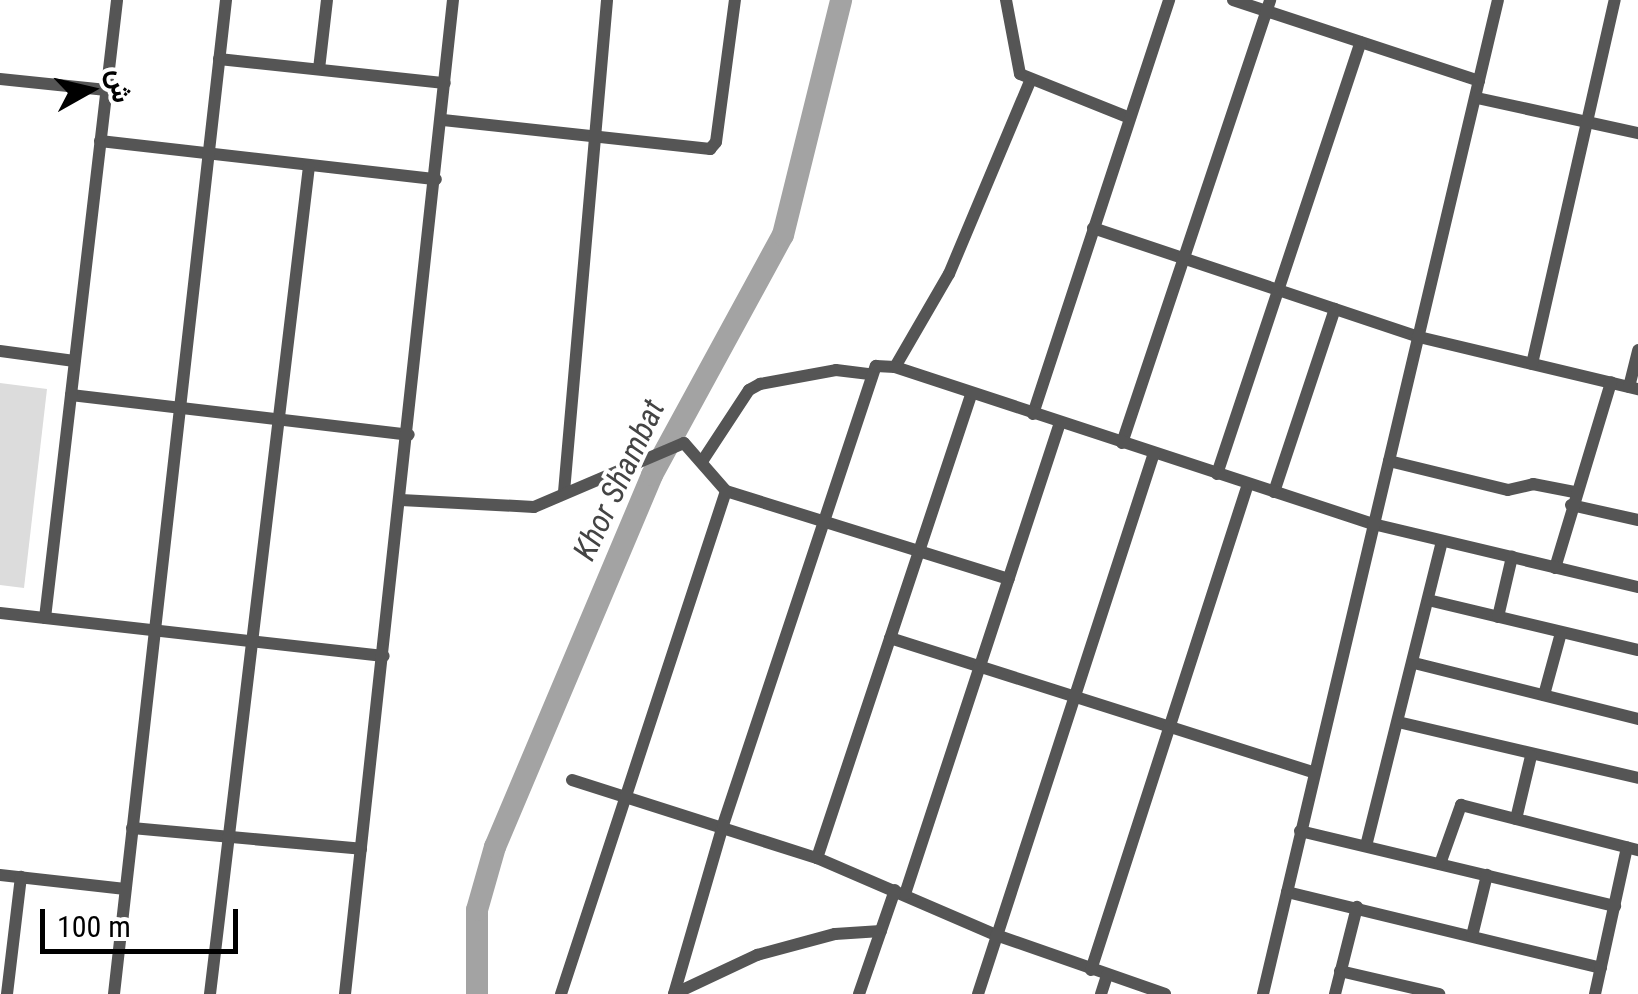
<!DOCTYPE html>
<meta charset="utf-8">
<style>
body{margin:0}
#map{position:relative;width:1638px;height:994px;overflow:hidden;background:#fff;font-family:"Roboto Condensed",Vazirmatn,sans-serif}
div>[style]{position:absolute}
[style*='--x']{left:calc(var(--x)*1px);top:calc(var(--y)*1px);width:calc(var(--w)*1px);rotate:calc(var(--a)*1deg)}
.green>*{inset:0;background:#dcdcdc}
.river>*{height:22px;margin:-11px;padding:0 11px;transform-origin:11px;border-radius:11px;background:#a3a3a3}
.minor>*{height:12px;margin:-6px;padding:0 6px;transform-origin:6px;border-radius:6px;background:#555}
span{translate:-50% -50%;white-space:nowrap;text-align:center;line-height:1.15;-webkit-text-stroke:8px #fff;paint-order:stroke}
.water-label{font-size:32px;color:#444;font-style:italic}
.north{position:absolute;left:40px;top:40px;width:100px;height:100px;-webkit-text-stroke:8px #fff;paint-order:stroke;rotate:82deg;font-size:28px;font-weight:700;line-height:40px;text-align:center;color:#000}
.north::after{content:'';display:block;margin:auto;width:35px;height:45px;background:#000;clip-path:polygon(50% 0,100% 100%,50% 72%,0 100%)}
.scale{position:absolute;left:40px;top:909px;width:198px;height:45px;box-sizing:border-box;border:5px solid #000;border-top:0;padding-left:12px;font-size:30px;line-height:35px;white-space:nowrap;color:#000;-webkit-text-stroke:8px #fff;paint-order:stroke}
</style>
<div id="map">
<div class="green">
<div style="clip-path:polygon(0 383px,47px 389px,24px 588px,0 585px)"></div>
</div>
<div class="river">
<div style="--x:477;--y:994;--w:84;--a:-90"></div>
<div style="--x:477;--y:910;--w:66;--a:-74.1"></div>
<div style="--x:495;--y:847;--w:404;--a:-67.1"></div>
<div style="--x:652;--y:475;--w:273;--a:-61.4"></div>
<div style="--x:783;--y:235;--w:242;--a:-76.1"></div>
</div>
<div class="minor">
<div style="--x:1006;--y:0;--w:75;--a:79.3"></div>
<div style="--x:1020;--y:74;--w:118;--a:21.8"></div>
<div style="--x:1233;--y:0;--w:259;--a:18.2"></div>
<div style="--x:219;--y:59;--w:227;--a:6.1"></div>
<div style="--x:319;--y:69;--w:69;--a:-83.4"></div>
<div style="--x:0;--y:79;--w:107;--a:5.9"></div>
<div style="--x:1477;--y:98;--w:165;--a:12.3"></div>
<div style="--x:443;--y:120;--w:269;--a:6.2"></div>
<div style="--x:710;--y:149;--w:9;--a:-49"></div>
<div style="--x:716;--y:142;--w:143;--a:-82.4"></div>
<div style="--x:100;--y:141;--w:338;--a:6.5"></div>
<div style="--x:1093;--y:228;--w:344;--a:18.5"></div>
<div style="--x:1419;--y:337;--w:225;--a:13.4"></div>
<div style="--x:0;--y:351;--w:75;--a:7.7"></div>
<div style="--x:1532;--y:364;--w:373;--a:-77.2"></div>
<div style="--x:895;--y:367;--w:108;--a:-59.9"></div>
<div style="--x:949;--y:274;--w:209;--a:-67.2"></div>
<div style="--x:1629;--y:387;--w:38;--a:-76"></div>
<div style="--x:71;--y:395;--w:340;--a:6.7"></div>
<div style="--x:1033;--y:414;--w:436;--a:-71.8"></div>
<div style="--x:1122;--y:443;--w:467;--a:-71.5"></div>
<div style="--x:703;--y:460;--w:84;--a:-56.7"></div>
<div style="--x:749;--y:390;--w:13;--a:-29"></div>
<div style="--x:760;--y:384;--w:77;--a:-10.4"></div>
<div style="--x:836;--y:370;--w:34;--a:7"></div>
<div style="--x:1389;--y:461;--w:122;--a:13.7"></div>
<div style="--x:1508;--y:490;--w:26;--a:-13"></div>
<div style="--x:1533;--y:484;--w:42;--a:11"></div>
<div style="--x:1217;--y:474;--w:455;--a:-71.6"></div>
<div style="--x:564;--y:492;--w:494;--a:-85"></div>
<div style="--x:1274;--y:492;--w:193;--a:-71.6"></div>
<div style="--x:401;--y:500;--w:133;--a:3"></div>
<div style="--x:534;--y:507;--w:163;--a:-23.1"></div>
<div style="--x:684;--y:443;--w:64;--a:48.8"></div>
<div style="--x:726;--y:491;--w:296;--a:17.3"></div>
<div style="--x:1571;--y:505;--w:69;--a:12.6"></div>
<div style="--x:1555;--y:568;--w:194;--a:-73.2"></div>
<div style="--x:1428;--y:600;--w:216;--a:13.4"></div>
<div style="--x:0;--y:613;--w:386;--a:6.4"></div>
<div style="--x:1498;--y:617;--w:62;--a:-76.9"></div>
<div style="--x:45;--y:618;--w:622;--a:-83.35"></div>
<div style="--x:890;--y:638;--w:444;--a:17.6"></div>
<div style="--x:1414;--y:663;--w:231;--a:14"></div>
<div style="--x:1544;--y:695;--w:64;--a:-74.7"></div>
<div style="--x:1398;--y:722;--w:246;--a:13.1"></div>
<div style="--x:572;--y:780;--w:257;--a:17.7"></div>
<div style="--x:817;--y:858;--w:195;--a:23.3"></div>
<div style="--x:996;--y:935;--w:179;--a:19.2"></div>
<div style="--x:1516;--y:819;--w:65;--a:-76.6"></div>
<div style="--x:132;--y:828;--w:230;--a:5.2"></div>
<div style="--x:1300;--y:831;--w:324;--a:13.4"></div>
<div style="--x:1366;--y:846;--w:314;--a:-76"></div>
<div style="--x:817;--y:858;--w:489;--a:-71.6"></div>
<div style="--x:1440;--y:864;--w:63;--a:-70.4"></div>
<div style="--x:1461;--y:805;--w:183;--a:14.3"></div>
<div style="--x:0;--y:875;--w:126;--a:6.4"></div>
<div style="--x:1287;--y:892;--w:323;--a:13.6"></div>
<div style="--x:905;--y:894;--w:496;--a:-71.8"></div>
<div style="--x:1472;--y:936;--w:63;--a:-76.2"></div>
<div style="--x:1091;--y:970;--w:511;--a:-72.1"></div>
<div style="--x:1340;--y:971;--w:102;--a:13.1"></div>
<div style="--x:7;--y:994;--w:118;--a:-83.2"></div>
<div style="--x:114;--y:994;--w:1000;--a:-83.57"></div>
<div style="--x:210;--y:994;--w:834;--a:-83.18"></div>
<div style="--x:345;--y:994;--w:1000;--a:-83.8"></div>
<div style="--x:561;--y:994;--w:529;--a:-71.84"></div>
<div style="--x:674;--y:994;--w:176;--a:-73.8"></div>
<div style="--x:723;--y:825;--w:484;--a:-71.6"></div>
<div style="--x:876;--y:366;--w:19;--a:3"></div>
<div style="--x:895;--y:367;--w:503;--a:18.18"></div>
<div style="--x:1373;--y:524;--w:272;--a:13.4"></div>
<div style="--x:674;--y:994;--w:92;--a:-25.2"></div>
<div style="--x:757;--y:955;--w:81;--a:-15.1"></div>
<div style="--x:835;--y:934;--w:46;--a:-3.7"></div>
<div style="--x:859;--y:994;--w:110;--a:-70.9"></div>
<div style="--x:978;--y:994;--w:569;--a:-71.98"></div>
<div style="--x:1101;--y:994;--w:20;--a:-72"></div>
<div style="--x:1263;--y:994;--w:1021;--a:-76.7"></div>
<div style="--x:1335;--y:994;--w:90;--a:-75.8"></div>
<div style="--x:1595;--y:994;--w:150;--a:-77.7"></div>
</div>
<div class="water-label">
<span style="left:619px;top:480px;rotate:-65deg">Khor Shambat</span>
</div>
<div class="north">ش</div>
<div class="scale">100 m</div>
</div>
